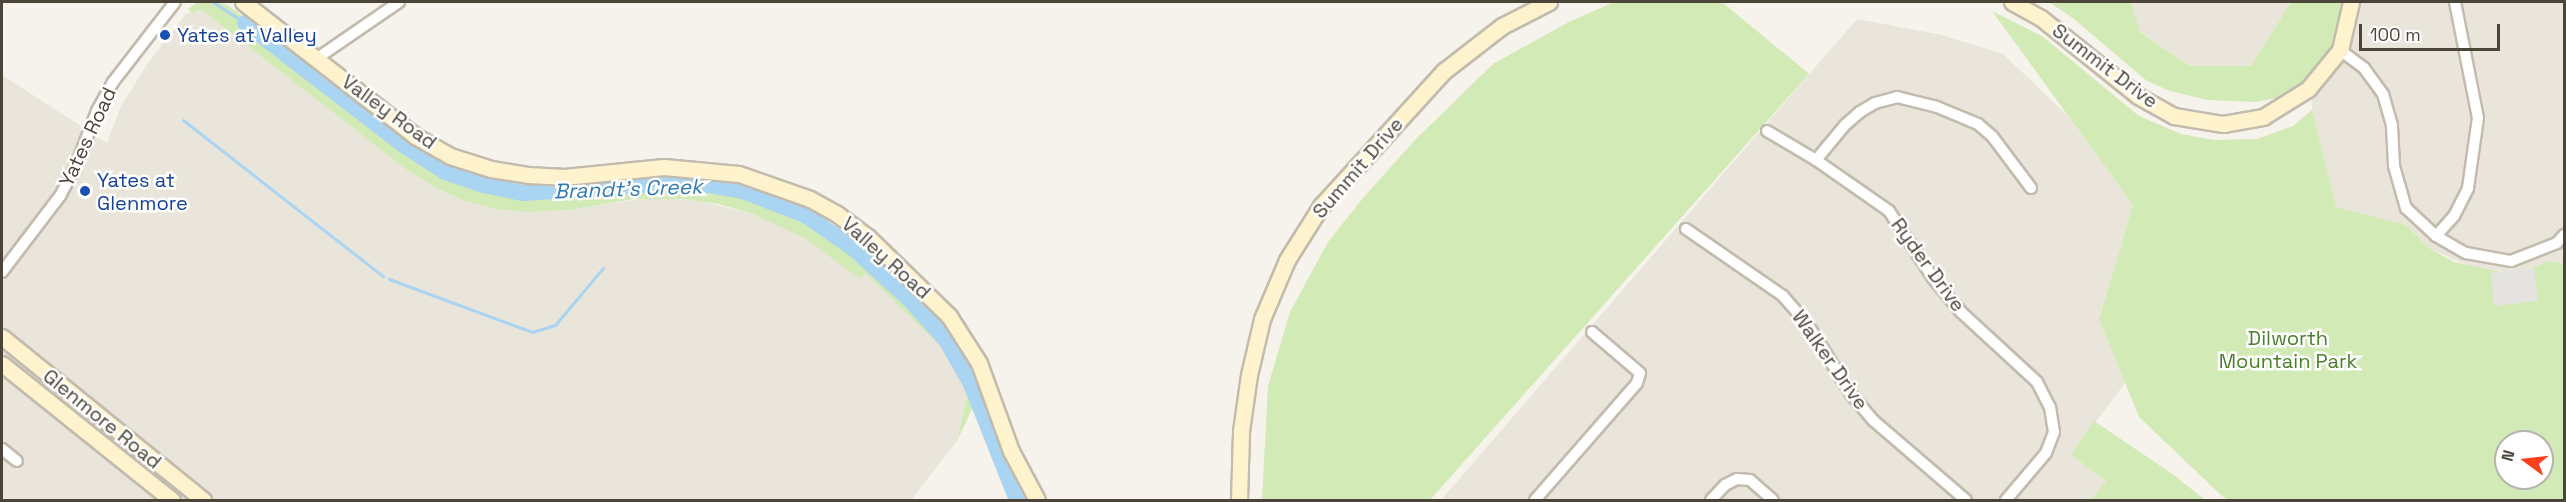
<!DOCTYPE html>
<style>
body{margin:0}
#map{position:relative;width:2566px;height:502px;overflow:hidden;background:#f6f3ec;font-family:"Space Grotesk",sans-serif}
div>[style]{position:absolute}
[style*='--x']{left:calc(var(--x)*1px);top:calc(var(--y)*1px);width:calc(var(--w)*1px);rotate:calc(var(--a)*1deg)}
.residential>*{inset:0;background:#eae5da}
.green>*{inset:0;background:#d2eab5}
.parking>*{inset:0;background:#e5e3e0;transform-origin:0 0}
.stream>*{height:3px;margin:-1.5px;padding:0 1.5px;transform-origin:1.5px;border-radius:1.5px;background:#a9d4f2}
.river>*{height:16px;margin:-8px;padding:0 8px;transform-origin:8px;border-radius:8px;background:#a9d4f2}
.roads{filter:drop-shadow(2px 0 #c2bbae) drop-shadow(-2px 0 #c2bbae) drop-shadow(0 2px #c2bbae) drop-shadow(0 -2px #c2bbae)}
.street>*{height:10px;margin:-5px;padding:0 5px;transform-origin:5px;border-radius:5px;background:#fff}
.secondary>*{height:15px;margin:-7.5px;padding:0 7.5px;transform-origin:7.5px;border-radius:7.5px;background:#fff3cd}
.dots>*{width:16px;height:16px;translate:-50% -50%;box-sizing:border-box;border:3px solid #fff;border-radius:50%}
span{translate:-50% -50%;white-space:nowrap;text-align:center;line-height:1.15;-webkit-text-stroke:5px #fff;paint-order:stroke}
.transit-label{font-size:20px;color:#164399}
.left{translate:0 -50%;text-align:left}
.street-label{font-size:20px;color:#4b4439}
.park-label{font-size:20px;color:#4a7f2a}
.water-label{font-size:21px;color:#2e7ab2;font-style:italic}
.frame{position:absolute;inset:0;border:3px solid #4b4439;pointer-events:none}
.north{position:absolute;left:2494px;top:430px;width:60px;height:60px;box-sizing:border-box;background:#fff;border:2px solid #b7b4b0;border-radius:50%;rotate:285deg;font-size:16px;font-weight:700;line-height:24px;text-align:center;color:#4b4439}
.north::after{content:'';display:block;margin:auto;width:21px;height:27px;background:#fc3f1d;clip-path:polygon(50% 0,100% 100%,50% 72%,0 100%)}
.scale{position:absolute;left:2359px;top:24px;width:141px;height:27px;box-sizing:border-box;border:3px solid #4b4439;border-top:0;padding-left:8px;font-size:18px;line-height:21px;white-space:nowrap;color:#4b4439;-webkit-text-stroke:4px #fff;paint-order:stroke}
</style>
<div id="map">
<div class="residential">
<div style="clip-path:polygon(2129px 2px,2291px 2px,2251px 66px,2190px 66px,2138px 30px)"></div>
<div style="clip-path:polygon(2343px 2px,2564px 2px,2564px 264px,2550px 261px,2536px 267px,2510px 272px,2473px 268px,2429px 248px,2406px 225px,2334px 207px,2312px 110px,2312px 79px)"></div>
<div style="clip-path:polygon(196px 10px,204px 12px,408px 171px,436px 188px,465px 201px,496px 209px,527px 212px,570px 210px,646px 198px,695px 200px,753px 214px,792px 231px,832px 256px,860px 279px,865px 273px,944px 350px,960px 377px,967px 397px,957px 441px,911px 500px,2px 500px,2px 75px,107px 143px,121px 106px,148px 63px,185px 15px)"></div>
<div style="clip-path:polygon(1857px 19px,1942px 35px,2003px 54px,2068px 116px,2133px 205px,2099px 318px,2125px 383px,2071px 455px,2106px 481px,2091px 500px,1441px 500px)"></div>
</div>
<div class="green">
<div style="clip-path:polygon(198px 2px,218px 2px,229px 6px,408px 145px,441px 164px,465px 173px,503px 183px,529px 185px,664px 178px,707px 180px,764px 193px,818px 216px,841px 231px,872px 256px,942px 326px,965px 357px,981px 390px,957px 441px,967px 397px,960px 377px,944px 350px,865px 273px,860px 279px,804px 238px,753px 214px,718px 204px,683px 199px,634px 199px,570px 210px,527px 212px,496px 209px,465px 201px,436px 188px,408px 171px,204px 12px,197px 10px,192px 13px,188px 9px)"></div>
<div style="clip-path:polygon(1614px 2px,1722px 2px,1809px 74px,1430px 500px,1262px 500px,1268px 386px,1290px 312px,1328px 242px,1363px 198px,1416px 139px,1493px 64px,1569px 22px)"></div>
<div style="clip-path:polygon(2049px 2px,2131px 2px,2140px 32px,2190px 66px,2251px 66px,2291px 2px,2344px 2px,2344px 51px,2288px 96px,2255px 102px,2207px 100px,2170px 91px,2147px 81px,2074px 19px)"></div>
<div style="clip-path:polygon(evenodd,1992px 11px,2042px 36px,2139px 116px,2181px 134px,2214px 140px,2257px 139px,2293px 126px,2312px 110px,2336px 207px,2406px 225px,2429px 248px,2454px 262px,2501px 272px,2528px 269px,2550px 261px,2564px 264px,2564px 500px,2229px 500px,2222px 496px,2139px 417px,2099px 319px,2133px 205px,1992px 11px,2506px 442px,2542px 442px,2542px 478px,2506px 478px,2506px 442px)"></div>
<div style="clip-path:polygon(2094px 421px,2174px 475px,2205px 500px,2091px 500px,2106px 481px,2071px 455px)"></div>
</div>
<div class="parking">
<div style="left:2534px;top:268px;width:33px;height:44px;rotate:83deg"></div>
</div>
<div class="stream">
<div style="--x:213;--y:2;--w:38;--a:33"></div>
<div style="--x:183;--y:120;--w:254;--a:38"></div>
<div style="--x:389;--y:279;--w:153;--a:20.3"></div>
<div style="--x:532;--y:332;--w:24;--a:-17"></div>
<div style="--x:555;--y:325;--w:75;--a:-49.9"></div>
</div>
<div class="river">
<div style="--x:245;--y:23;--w:198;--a:37.6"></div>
<div style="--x:402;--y:144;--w:51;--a:33.1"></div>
<div style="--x:445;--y:172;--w:40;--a:18.9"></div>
<div style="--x:483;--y:185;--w:41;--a:11.3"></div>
<div style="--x:523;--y:193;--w:150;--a:-3.8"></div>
<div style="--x:673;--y:183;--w:36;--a:3"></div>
<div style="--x:709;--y:185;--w:35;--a:10"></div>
<div style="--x:743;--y:191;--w:66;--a:21.2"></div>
<div style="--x:805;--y:215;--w:58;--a:34.5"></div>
<div style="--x:853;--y:248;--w:74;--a:42.3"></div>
<div style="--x:908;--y:298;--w:57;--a:47.9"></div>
<div style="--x:946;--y:340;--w:51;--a:60.4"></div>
<div style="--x:971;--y:384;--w:125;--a:68.4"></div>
</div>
<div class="roads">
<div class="street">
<div style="--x:2340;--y:50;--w:30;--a:37"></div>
<div style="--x:2364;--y:68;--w:32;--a:54"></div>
<div style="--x:2383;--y:94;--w:33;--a:74"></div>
<div style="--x:2392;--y:126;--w:40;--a:87.1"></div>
<div style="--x:2394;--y:166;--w:44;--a:74.1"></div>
<div style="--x:2406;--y:208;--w:41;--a:43"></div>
<div style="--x:2436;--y:236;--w:34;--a:30"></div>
<div style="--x:2466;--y:253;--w:46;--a:10.1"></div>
<div style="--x:2511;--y:261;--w:49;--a:-21.4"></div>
<div style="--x:2557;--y:243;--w:11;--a:-49"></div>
<div style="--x:316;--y:59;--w:101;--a:-34.5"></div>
<div style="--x:1767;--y:131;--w:57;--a:30.6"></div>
<div style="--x:1816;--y:160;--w:89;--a:34.9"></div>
<div style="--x:1889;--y:211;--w:80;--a:56.7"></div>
<div style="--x:1933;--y:278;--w:44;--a:50.5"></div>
<div style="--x:1961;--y:312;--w:103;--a:42.6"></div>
<div style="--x:2037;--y:382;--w:28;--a:63"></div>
<div style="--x:2050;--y:407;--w:25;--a:81"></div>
<div style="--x:2054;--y:432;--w:22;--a:111"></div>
<div style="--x:2046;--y:453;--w:62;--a:130.4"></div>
<div style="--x:1816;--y:160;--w:45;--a:-50.4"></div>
<div style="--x:1845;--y:125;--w:20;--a:-41"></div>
<div style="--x:1860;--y:112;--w:17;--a:-31"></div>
<div style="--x:1875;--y:103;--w:23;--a:-15"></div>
<div style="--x:1897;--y:97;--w:41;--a:14"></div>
<div style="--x:1937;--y:107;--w:44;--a:22.5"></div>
<div style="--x:1978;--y:124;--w:18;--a:41"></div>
<div style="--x:1992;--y:136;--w:65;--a:53.1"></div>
<div style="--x:1686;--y:229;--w:118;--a:34.6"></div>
<div style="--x:1783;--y:296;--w:38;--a:49"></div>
<div style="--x:1808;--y:325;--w:81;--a:58.1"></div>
<div style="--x:1851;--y:394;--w:35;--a:50"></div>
<div style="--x:1874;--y:421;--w:121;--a:40.7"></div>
<div style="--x:2436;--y:236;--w:27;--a:-48"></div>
<div style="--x:2454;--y:216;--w:31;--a:-63"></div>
<div style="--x:2468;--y:188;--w:71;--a:-81.9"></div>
<div style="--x:2478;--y:118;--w:118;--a:-101.2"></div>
<div style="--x:2;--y:272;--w:96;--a:-52.7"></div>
<div style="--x:60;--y:196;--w:32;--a:-62"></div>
<div style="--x:75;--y:168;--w:61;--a:-68.9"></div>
<div style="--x:97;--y:111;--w:33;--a:-61"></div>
<div style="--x:113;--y:82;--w:101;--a:-52.2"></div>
<div style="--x:2;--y:449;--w:19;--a:39"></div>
<div style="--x:1535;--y:500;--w:155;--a:-48.9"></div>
<div style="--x:1637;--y:383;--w:10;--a:-73"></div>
<div style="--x:1640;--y:373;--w:63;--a:-139.5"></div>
<div style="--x:1711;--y:500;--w:21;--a:-47"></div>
<div style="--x:1725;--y:485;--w:13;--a:-27"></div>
<div style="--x:1737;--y:479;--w:13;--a:4"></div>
<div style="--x:1750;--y:480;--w:30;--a:41"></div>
</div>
<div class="secondary">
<div style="--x:243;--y:2;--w:218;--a:37.9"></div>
<div style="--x:415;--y:136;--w:40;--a:29.7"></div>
<div style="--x:450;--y:156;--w:43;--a:17.6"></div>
<div style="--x:491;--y:169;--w:37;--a:9"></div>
<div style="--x:528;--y:175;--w:36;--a:3"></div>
<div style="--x:564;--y:177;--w:100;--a:-5.7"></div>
<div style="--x:664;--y:167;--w:75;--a:5.3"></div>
<div style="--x:739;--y:174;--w:75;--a:19.4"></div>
<div style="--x:810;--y:199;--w:31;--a:29"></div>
<div style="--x:837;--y:214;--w:39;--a:37"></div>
<div style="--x:868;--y:237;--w:113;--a:44.3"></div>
<div style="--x:949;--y:316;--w:56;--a:57.4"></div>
<div style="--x:979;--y:363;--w:94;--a:70"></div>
<div style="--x:1011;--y:451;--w:55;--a:62"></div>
<div style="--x:2012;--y:2;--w:33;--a:29"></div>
<div style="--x:2041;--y:18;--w:124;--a:38.8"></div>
<div style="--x:2138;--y:96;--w:41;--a:29.1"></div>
<div style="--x:2174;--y:116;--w:50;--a:9.3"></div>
<div style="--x:2223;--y:124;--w:41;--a:-9.9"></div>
<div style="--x:2263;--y:117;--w:53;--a:-31.9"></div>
<div style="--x:2308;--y:89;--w:50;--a:-50.6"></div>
<div style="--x:2340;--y:50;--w:49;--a:-77.1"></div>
<div style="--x:2;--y:337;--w:259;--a:39"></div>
<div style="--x:2;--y:364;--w:218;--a:38.7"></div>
<div style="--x:1239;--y:500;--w:69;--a:-88.3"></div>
<div style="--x:1241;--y:431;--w:57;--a:-81.9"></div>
<div style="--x:1249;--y:375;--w:57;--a:-76.9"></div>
<div style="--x:1262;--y:319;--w:64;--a:-67"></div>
<div style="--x:1287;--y:260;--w:64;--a:-57.8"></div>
<div style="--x:1321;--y:206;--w:183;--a:-47.7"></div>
<div style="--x:1444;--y:71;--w:73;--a:-37.8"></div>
<div style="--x:1502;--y:26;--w:53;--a:-27.1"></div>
</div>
</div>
<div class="dots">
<div style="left:165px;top:35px;background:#1a4fb4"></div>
<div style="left:85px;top:191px;background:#1a4fb4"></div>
</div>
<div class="transit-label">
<span class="left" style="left:177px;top:35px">Yates at Valley</span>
<span class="left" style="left:97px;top:192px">Yates at<br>Glenmore</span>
</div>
<div class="street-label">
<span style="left:2105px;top:66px;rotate:37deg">Summit Drive</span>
<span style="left:389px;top:112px;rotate:36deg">Valley Road</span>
<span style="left:88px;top:137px;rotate:-65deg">Yates Road</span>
<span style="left:1358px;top:168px;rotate:-49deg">Summit Drive</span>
<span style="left:886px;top:258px;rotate:42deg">Valley Road</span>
<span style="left:1928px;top:265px;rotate:54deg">Ryder Drive</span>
<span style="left:1830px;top:360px;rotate:55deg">Walker Drive</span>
<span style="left:102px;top:419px;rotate:39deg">Glenmore Road</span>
</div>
<div class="park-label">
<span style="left:2288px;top:350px">Dilworth<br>Mountain Park</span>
</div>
<div class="water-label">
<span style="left:628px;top:189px;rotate:-2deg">Brandt's Creek</span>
</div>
<div class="frame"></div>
<div class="north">N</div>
<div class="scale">100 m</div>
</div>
